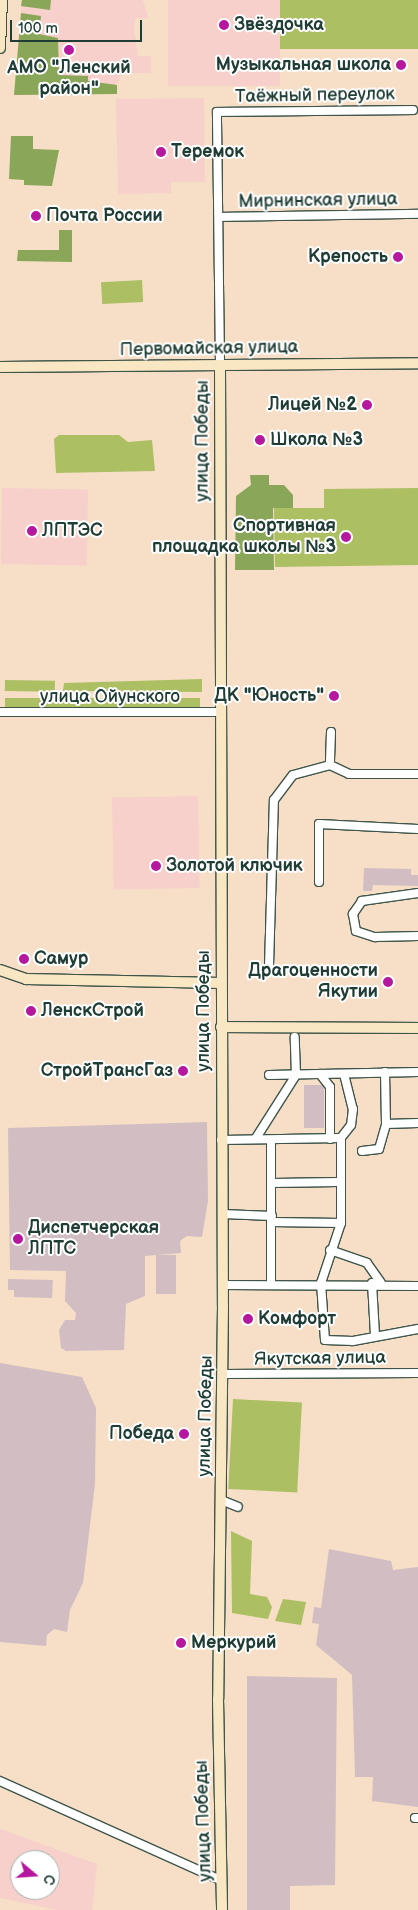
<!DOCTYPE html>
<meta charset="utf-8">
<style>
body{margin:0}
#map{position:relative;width:418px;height:1910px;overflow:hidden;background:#f6dfc6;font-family:"Balsamiq Sans",sans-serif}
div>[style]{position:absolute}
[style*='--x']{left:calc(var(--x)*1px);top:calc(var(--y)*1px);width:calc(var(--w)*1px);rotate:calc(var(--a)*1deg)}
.built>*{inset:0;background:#f7d0cb;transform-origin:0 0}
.industrial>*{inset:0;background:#d2bec2;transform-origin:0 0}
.green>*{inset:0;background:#acbf63;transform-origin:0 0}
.forest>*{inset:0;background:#89a659}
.roads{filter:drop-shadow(1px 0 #3f554a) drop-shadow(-1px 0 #3f554a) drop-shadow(0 1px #3f554a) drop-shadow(0 -1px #3f554a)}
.street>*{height:8px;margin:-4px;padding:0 4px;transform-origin:4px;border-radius:4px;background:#fff}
.secondary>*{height:10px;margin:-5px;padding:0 5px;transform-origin:5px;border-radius:5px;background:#f9e7c3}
.dots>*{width:14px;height:14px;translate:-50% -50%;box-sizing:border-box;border:2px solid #fff;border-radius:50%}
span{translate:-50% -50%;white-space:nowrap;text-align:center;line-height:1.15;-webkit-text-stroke:4px #fff;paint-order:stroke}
.poi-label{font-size:18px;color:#1f3d34;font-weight:700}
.left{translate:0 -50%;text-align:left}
.right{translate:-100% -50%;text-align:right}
.street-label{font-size:18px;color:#1f3d34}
.north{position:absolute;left:10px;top:1850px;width:50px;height:50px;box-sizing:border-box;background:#fff;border:1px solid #a5b1ae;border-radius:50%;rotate:108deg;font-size:14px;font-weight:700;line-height:20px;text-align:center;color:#1f3d34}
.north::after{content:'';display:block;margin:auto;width:18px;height:22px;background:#b5179e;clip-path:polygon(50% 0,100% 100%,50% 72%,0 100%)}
.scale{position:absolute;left:10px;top:20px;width:132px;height:22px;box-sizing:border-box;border:2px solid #1f3d34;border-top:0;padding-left:6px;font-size:15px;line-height:18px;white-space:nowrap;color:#1f3d34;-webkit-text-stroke:4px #fff;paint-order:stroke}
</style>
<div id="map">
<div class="built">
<div style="clip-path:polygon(22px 0,143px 0,148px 18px,136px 18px,134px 27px,138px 56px,151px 56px,151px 73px,122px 73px,117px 85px,15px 82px)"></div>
<div style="left:168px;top:0;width:112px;height:86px"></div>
<div style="clip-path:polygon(204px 98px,205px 182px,171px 182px,171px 193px,118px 194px,116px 99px)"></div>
<div style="left:2px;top:488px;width:86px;height:76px;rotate:1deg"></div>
<div style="left:198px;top:796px;width:92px;height:86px;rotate:89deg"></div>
<div style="clip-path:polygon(evenodd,0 1829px,97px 1864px,92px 1910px,58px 1910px,0 1898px,0 1829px,20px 1860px,50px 1860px,50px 1890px,20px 1890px,20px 1860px)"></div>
</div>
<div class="industrial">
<div style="clip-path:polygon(364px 868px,411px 869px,411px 875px,418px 875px,418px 886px,373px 885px,372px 891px,363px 891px)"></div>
<div style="left:304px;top:1085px;width:20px;height:43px"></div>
<div style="clip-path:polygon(207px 1122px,208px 1201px,202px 1237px,187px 1236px,180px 1241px,181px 1253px,145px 1256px,145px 1296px,126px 1304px,124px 1350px,66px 1351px,61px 1348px,59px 1330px,65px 1320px,75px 1320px,76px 1313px,65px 1301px,66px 1271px,10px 1270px,8px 1128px)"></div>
<div style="left:156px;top:1255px;width:20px;height:39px"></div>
<div style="clip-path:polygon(8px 1279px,53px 1280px,52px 1298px,14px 1297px,14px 1290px,8px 1290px)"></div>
<div style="clip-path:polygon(0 1363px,82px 1377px,96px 1408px,95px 1484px,83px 1583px,70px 1610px,67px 1632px,54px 1629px,47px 1635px,46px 1646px,0 1642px)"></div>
<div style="clip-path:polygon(329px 1549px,391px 1561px,393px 1570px,418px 1567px,418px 1807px,372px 1801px,373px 1777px,355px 1777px,352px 1675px,316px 1645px,319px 1624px,312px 1623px,314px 1607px,321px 1608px)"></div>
<div style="clip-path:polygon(247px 1676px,337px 1678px,335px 1885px,290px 1886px,290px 1910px,247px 1910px)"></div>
</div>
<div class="green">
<div style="left:280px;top:0;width:138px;height:49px"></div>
<div style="left:142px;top:280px;width:22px;height:41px;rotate:87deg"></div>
<div style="clip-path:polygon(59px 435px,119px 435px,128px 442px,152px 440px,155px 471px,56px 473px,54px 439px)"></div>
<div style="clip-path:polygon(418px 488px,418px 565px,275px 567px,274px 508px,324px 508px,324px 489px)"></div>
<div style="clip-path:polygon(202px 679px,202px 692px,63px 691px,64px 683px)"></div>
<div style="left:5px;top:680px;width:50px;height:11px;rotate:1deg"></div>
<div style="left:5px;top:698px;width:195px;height:11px"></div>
<div style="left:233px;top:1399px;width:69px;height:90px;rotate:3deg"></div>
<div style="clip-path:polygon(231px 1531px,252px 1541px,250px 1594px,267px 1597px,272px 1607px,268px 1619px,232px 1613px)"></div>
<div style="clip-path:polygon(283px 1599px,306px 1602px,301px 1625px,275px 1621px)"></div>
</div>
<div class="forest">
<div style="clip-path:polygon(22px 0,51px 0,50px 10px,21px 6px)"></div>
<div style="clip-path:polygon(21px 13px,41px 16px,39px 34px,58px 38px,59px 75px,88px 76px,88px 81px,117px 85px,117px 94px,14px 95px)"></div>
<div style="clip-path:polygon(11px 136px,33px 136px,33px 149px,59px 150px,52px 186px,24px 185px,24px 180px,9px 179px)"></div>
<div style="clip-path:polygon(59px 230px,72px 230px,72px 262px,17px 261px,18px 250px,59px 250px)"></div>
<div style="clip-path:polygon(250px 475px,269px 475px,269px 485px,284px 485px,293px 495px,293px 508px,273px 508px,274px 570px,235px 570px,236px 496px,251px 485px)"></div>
</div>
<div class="roads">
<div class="street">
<div style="--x:219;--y:217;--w:199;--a:-0.9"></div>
<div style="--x:220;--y:365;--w:253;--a:-90.7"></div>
<div style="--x:217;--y:112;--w:196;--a:-0.6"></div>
<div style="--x:0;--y:712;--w:221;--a:0"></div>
<div style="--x:331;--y:732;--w:33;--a:92"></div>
<div style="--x:330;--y:765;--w:21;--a:25"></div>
<div style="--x:349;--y:774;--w:69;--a:0"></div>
<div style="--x:319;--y:882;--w:58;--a:-90"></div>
<div style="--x:319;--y:824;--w:99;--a:2.9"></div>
<div style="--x:418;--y:893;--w:57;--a:171.9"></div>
<div style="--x:362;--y:901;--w:16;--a:125"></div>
<div style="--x:353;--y:914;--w:17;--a:80"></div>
<div style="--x:356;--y:931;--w:20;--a:18"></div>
<div style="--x:375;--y:937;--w:43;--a:-1.3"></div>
<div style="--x:269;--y:966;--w:166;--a:-88.3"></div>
<div style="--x:274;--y:800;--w:31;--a:-53"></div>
<div style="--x:293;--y:775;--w:38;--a:-15"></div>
<div style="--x:320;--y:1074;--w:16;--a:52"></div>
<div style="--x:330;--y:1087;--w:52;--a:90"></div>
<div style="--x:344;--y:1074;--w:36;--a:76"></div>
<div style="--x:353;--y:1109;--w:16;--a:97"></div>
<div style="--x:351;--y:1125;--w:16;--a:128"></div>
<div style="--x:341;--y:1138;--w:85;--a:90"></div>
<div style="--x:341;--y:1223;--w:63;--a:108.4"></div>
<div style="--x:321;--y:1283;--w:57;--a:86"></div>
<div style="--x:325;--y:1340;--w:28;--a:2"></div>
<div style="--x:353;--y:1341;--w:66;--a:-10.5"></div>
<div style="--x:269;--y:1075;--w:149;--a:-1.2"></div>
<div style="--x:386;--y:1124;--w:32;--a:-2"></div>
<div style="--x:256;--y:1138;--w:75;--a:-57.6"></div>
<div style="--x:296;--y:1075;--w:38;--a:-92"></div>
<div style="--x:221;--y:1140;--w:120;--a:-1"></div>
<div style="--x:271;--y:1142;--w:140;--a:90"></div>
<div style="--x:362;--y:1151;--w:17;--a:-7"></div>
<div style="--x:379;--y:1149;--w:26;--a:-74"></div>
<div style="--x:386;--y:1124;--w:52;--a:-91.1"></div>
<div style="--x:273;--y:1183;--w:65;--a:-0.9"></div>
<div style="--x:222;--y:1214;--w:50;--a:2.3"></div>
<div style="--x:272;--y:1222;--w:69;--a:0.8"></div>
<div style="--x:330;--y:1250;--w:39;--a:19"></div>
<div style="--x:367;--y:1263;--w:24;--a:55"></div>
<div style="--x:372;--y:1283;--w:52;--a:86.7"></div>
<div style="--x:223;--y:1285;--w:195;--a:0.3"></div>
<div style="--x:223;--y:1374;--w:195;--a:-0.3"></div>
<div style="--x:221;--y:1500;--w:18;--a:22"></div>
<div style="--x:0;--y:1781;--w:243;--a:24.2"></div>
<div style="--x:415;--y:1818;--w:3;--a:0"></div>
</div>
<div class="secondary">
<div style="--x:0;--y:48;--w:48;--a:-87.6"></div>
<div style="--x:220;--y:365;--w:941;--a:89.82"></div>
<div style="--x:223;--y:1306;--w:393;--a:90.7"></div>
<div style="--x:218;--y:1699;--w:211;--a:88.9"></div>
<div style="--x:0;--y:367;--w:418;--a:-0.5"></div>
<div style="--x:0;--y:970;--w:28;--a:19"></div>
<div style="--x:26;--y:979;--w:195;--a:1.2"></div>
<div style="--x:221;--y:1027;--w:197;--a:0.3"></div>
</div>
</div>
<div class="dots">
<div style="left:224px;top:25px;background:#b5179e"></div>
<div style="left:69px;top:50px;background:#b5179e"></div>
<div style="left:401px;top:65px;background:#b5179e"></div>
<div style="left:161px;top:152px;background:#b5179e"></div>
<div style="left:36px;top:216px;background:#b5179e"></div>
<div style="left:398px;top:257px;background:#b5179e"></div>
<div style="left:367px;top:405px;background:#b5179e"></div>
<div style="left:260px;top:440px;background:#b5179e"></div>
<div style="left:32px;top:531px;background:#b5179e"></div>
<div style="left:346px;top:537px;background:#b5179e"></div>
<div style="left:334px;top:696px;background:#b5179e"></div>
<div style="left:156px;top:866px;background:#b5179e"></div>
<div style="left:24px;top:959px;background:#b5179e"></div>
<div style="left:388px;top:982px;background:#b5179e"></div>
<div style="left:31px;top:1011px;background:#b5179e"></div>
<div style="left:183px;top:1071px;background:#b5179e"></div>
<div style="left:18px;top:1239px;background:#b5179e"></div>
<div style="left:248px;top:1319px;background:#b5179e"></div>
<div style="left:184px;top:1434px;background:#b5179e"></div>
<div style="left:181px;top:1643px;background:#b5179e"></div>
</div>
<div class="poi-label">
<span class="left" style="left:234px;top:25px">Звёздочка</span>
<span class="right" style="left:391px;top:65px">Музыкальная школа</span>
<span style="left:69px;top:79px">АМО "Ленский<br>район"</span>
<span class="left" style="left:171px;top:152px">Теремок</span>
<span class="left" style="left:46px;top:216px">Почта России</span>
<span class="right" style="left:388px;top:257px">Крепость</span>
<span class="right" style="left:357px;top:405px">Лицей №2</span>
<span class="left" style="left:270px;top:440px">Школа №3</span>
<span class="right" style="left:336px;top:537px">Спортивная<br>площадка школы №3</span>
<span class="left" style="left:42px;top:531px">ЛПТЭС</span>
<span class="right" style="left:324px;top:696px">ДК "Юность"</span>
<span class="left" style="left:166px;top:866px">Золотой ключик</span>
<span class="left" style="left:34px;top:959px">Самур</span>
<span class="right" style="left:378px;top:982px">Драгоценности<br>Якутии</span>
<span class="left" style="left:41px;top:1011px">ЛенскСтрой</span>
<span class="right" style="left:173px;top:1071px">СтройТрансГаз</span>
<span class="left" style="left:28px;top:1239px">Диспетчерская<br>ЛПТС</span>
<span class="left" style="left:258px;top:1319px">Комфорт</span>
<span class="right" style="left:174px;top:1434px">Победа</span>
<span class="left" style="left:191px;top:1643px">Меркурий</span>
</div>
<div class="street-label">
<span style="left:315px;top:96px;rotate:-1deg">Таёжный переулок</span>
<span style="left:318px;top:201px;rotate:-1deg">Мирнинская улица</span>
<span style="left:209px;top:349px;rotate:-1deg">Первомайская улица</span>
<span style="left:203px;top:441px;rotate:-90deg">улица Победы</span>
<span style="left:110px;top:697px">улица Ойунского</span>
<span style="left:204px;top:1011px;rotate:-90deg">улица Победы</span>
<span style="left:320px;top:1359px;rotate:-1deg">Якутская улица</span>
<span style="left:206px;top:1416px;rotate:-89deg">улица Победы</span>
<span style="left:204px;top:1821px;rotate:-92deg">улица Победы</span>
</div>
<div class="north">С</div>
<div class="scale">100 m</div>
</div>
